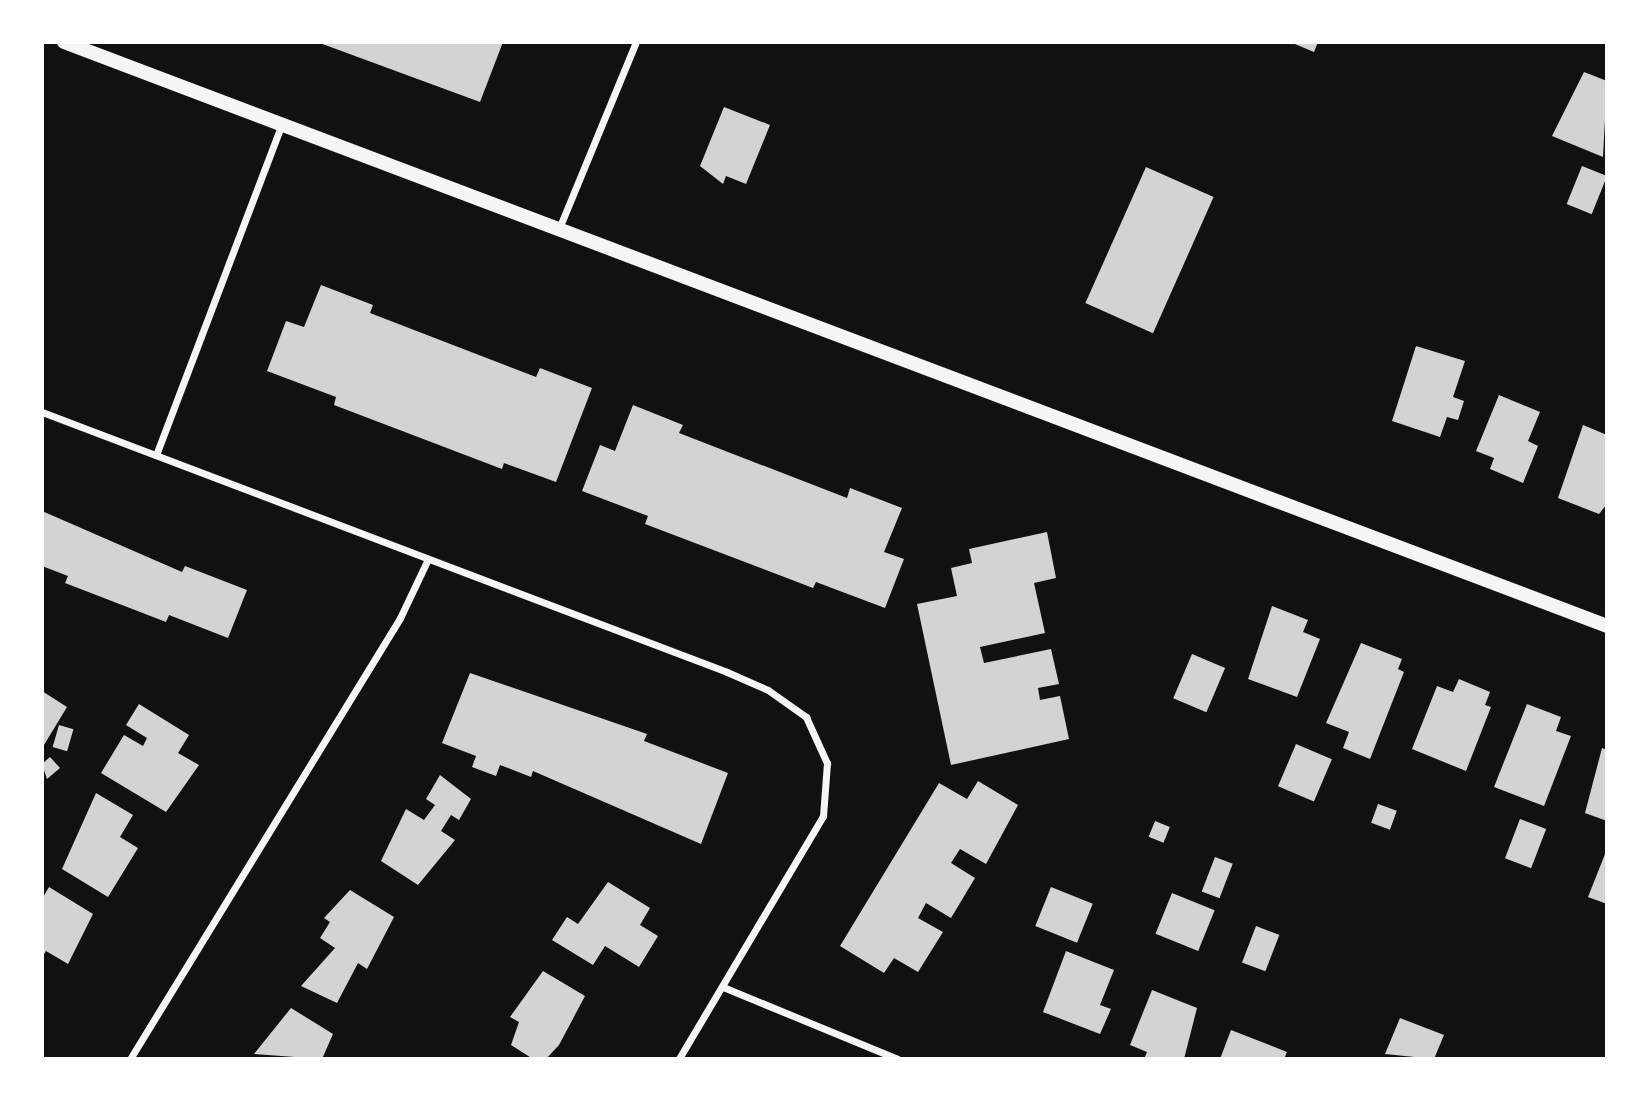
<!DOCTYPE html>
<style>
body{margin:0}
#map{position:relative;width:1649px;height:1101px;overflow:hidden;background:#111;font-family:"Playfair Display",serif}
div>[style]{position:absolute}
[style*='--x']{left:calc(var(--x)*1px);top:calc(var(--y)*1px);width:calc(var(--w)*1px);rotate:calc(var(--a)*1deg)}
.building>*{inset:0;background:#d3d3d3;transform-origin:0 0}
.minor>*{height:7px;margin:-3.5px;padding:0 3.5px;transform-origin:3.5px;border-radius:3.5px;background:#f5f5f5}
.secondary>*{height:14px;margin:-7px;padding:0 7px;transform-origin:7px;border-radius:7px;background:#f5f5f5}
span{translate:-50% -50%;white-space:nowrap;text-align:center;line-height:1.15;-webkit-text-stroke:7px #fff;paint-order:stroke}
.frame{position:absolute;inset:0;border:44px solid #fff;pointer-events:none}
</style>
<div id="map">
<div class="building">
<div style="clip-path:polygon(317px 42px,503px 42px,480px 102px)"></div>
<div style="clip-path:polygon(1290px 42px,1318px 42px,1314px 52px)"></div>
<div style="clip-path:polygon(1584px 72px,1607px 81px,1603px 157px,1552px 136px)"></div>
<div style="clip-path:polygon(724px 107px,770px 125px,746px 184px,726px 176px,723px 184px,700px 166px)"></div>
<div style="left:1582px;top:166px;width:27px;height:41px;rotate:22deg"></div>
<div style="left:1146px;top:167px;width:74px;height:149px;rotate:24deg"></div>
<div style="clip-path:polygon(321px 285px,373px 305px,370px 313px,536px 377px,540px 368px,592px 388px,556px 482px,504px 463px,502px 469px,334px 405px,336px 397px,267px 371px,286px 321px,304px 327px)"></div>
<div style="clip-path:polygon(1416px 346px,1465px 361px,1453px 397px,1464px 401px,1458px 420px,1447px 417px,1440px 437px,1392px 421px)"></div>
<div style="clip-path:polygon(1499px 395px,1540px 412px,1528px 441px,1538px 446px,1523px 483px,1490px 469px,1494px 458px,1476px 451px)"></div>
<div style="clip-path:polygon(633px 405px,683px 425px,679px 433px,847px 498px,850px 488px,902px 508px,884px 552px,904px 559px,885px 608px,816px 582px,813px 588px,645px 524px,648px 516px,582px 491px,600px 445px,615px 451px)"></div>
<div style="clip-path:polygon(1583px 425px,1607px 435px,1607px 504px,1599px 514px,1558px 498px)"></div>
<div style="clip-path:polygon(42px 511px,182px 572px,185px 566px,247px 590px,228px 638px,169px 615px,166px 622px,65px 583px,68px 576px,42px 566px)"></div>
<div style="clip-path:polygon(1047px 532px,1056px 578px,1034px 583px,1045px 633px,980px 647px,984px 663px,1051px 649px,1059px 684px,1038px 688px,1040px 700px,1060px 696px,1069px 739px,951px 765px,917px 604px,957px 596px,951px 568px,972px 563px,969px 549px)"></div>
<div style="clip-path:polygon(1272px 606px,1308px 620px,1303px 632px,1320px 639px,1297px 697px,1248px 679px)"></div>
<div style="clip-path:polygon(1361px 643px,1402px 659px,1398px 669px,1404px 672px,1370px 759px,1343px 748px,1349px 732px,1326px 723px)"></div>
<div style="left:1192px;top:654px;width:36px;height:48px;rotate:23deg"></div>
<div style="clip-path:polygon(470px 673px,647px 734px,644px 741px,728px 773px,701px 844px,533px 771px,531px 777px,500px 765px,496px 776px,472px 767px,476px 756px,442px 743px)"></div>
<div style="clip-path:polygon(1459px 679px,1490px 692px,1485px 705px,1491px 707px,1466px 771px,1412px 749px,1437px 686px,1453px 692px)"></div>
<div style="clip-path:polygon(42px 691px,67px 707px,44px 745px,42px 743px)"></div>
<div style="clip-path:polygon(139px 704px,189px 735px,178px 753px,199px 765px,166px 812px,101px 773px,124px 735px,143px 746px,147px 738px,126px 725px)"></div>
<div style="clip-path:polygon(1527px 704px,1561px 717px,1556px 731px,1571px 736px,1544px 806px,1494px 787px)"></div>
<div style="left:59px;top:725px;width:15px;height:23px;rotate:16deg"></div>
<div style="left:1296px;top:744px;width:39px;height:46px;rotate:23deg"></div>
<div style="clip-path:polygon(1602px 748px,1607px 750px,1607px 821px,1585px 813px)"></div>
<div style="clip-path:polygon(50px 757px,60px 768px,47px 779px,42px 764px)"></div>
<div style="clip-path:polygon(440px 775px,471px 799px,459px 820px,451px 815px,441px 831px,455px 840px,418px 885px,381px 861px,406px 809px,424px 820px,435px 805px,426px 799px)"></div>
<div style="clip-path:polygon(978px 781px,1018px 805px,986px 864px,960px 849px,951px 863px,975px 878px,951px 918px,926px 903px,918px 918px,943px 932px,918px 972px,894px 958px,884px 973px,840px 946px,939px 783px,967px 799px)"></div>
<div style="clip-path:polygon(96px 793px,133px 815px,120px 837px,138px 848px,108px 897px,62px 869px)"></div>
<div style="left:1378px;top:804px;width:20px;height:20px;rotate:20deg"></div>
<div style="left:1520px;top:819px;width:28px;height:42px;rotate:21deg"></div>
<div style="left:1155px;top:821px;width:16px;height:17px;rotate:22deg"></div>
<div style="clip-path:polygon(1607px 849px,1607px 904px,1588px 897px)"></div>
<div style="left:1215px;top:857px;width:19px;height:37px;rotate:21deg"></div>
<div style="clip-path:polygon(608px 882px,650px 908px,640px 925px,658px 936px,639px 967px,605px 946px,593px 965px,552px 940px,567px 917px,578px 924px)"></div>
<div style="clip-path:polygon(49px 887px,93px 914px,68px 964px,46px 951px,42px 957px,42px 899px)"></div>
<div style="left:1051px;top:887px;width:45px;height:42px;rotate:22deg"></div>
<div style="clip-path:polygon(350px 890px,394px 917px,367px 969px,358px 963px,337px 1003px,301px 986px,335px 948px,320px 938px,330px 922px,324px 918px)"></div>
<div style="left:1172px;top:893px;width:46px;height:44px;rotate:22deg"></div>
<div style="left:1256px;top:926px;width:25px;height:39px;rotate:21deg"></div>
<div style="clip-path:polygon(1066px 951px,1114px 970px,1100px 1005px,1111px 1009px,1100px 1034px,1043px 1012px)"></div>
<div style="clip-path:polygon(543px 971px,585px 996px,559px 1045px,546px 1059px,533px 1059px,511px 1045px,519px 1022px,510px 1017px)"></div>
<div style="clip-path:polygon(1152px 990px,1197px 1008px,1184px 1059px,1144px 1059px,1147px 1052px,1130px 1045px)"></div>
<div style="clip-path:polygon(291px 1008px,333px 1034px,322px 1059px,254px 1054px)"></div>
<div style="clip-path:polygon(1400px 1018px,1444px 1035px,1434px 1059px,1385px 1054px)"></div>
<div style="clip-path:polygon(1231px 1030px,1287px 1052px,1284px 1059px,1220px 1059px)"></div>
</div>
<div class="minor">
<div style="--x:558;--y:231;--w:204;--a:-67.6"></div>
<div style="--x:42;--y:412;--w:733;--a:20.78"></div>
<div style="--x:727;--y:672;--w:45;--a:23.7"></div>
<div style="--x:768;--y:690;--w:47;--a:35.4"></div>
<div style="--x:806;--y:717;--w:51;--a:65.5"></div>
<div style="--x:827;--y:763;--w:53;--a:94.3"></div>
<div style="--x:823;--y:816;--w:282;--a:120.7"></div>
<div style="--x:156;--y:455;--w:352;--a:-69.2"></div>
<div style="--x:723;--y:987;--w:189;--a:22.4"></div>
<div style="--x:130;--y:1059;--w:517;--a:-58.52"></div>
<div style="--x:400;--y:618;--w:65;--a:-64.6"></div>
</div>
<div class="secondary">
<div style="--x:64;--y:42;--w:1650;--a:20.73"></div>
</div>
<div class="frame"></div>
</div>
